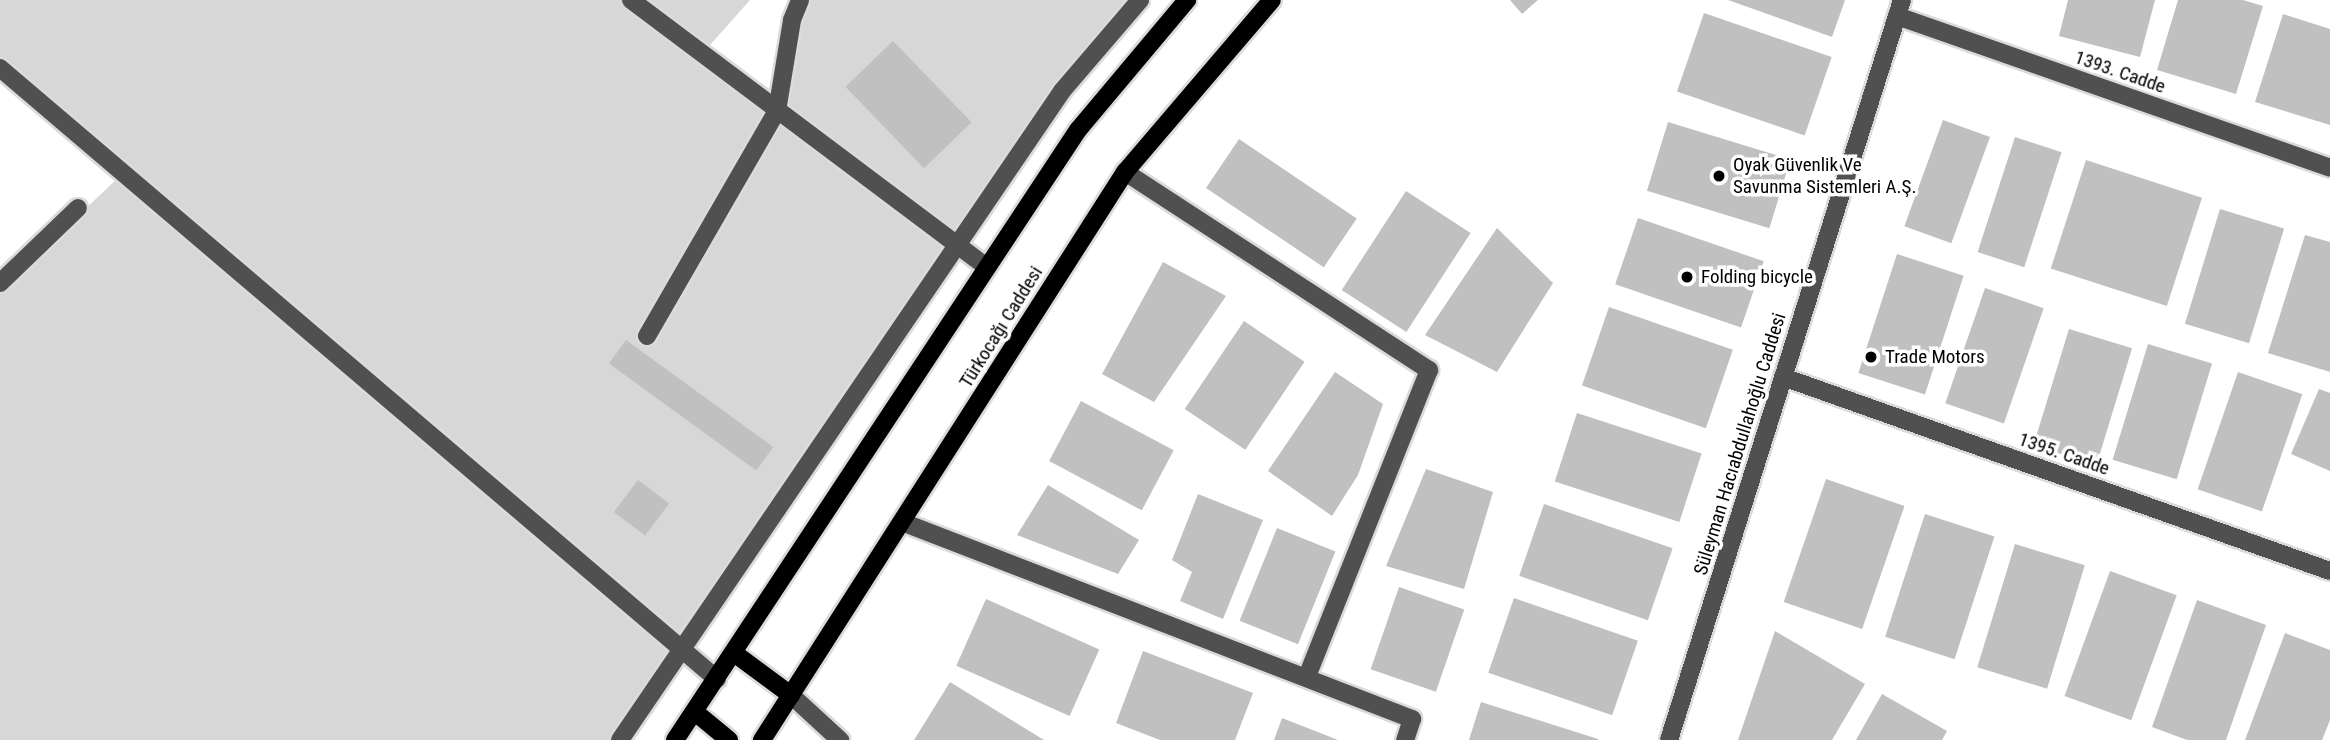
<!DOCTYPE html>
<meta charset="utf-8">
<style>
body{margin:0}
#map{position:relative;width:2330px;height:740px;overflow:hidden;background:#fff;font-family:"Roboto Condensed",sans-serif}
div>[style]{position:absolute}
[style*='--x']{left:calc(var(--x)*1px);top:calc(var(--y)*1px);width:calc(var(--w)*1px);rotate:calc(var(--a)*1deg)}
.green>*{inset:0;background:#d7d7d7}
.building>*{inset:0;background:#c0c0c0;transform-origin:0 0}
.roads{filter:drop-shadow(2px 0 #dbdbdb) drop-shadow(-2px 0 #dbdbdb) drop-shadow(0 2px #dbdbdb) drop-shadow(0 -2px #dbdbdb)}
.minor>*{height:18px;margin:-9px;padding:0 9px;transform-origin:9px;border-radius:9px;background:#505050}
.major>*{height:18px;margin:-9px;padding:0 9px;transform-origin:9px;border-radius:9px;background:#000}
.dots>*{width:19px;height:19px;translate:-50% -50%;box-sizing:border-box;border:4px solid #fff;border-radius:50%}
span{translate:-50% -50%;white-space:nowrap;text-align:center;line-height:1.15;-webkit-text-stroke:7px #fff;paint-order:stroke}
.street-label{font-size:19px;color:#000}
.poi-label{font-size:19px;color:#000}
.left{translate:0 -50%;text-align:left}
</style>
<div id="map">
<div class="green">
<div style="clip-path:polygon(0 0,750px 0,702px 54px,777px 110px,800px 0,1140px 0,1062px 91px,616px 740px,0 740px,0 290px,122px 174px,0 68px)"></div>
</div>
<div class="building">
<div style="clip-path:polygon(1510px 0,1538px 0,1522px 14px)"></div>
<div style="clip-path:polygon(1728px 0,1845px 0,1832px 37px)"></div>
<div style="clip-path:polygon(2068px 0,2155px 0,2140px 57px,2059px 36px)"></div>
<div style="clip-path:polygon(2178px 0,2243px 0,2263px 6px,2236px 94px,2157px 70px)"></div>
<div style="left:1704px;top:13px;width:135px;height:83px;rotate:19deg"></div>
<div style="clip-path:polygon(2283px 14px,2330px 29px,2330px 125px,2255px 102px)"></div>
<div style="left:893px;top:41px;width:113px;height:66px;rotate:46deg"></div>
<div style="left:1943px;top:120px;width:50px;height:113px;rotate:20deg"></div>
<div style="left:1668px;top:122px;width:128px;height:72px;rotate:17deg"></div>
<div style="left:2015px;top:137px;width:49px;height:121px;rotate:18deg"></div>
<div style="left:1239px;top:139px;width:142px;height:59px;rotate:34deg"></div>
<div style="left:2086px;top:160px;width:122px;height:114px;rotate:18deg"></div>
<div style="left:1406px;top:191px;width:77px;height:118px;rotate:33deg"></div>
<div style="left:2220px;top:209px;width:67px;height:120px;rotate:17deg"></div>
<div style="left:1638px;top:218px;width:133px;height:70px;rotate:19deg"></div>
<div style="clip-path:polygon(1497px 228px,1553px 283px,1497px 372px,1425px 335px)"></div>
<div style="clip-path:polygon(2305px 235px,2330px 242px,2330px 372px,2268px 353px)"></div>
<div style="left:1897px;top:254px;width:70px;height:125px;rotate:18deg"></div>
<div style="clip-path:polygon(1163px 262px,1226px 296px,1154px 402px,1102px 374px)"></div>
<div style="left:1985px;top:288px;width:62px;height:122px;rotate:19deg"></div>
<div style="left:1609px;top:307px;width:131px;height:83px;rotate:19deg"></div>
<div style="left:1244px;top:321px;width:73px;height:106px;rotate:34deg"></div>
<div style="left:2069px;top:329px;width:66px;height:122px;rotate:17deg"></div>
<div style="left:626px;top:340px;width:182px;height:29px;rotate:36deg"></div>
<div style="left:2148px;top:344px;width:67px;height:121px;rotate:17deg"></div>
<div style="clip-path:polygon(1335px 372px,1383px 404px,1358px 475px,1332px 516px,1268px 471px)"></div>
<div style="left:2238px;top:372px;width:68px;height:124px;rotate:19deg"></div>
<div style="clip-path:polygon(2319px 389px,2330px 393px,2330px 471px,2291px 454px)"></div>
<div style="left:1081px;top:401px;width:105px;height:68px;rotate:28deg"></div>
<div style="left:1577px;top:413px;width:131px;height:72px;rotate:18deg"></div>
<div style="clip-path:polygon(1426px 469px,1493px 492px,1464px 589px,1386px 566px)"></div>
<div style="left:1826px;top:479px;width:83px;height:130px;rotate:19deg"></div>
<div style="left:638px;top:480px;width:39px;height:40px;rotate:37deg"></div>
<div style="clip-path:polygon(1048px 485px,1139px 540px,1118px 574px,1017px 535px)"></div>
<div style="clip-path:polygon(1198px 494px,1263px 520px,1223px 619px,1180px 601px,1192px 572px,1172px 560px)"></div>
<div style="left:1544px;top:504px;width:136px;height:76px;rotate:19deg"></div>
<div style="left:1925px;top:514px;width:73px;height:129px;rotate:18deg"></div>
<div style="left:1277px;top:528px;width:63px;height:100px;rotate:22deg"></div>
<div style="left:2015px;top:544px;width:73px;height:129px;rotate:17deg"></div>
<div style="left:2110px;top:571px;width:71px;height:133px;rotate:20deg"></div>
<div style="left:1399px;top:587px;width:69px;height:87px;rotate:19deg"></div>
<div style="left:1514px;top:598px;width:131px;height:79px;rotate:19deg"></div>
<div style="left:986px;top:599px;width:124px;height:73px;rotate:24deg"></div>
<div style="clip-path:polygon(2197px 600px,2266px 625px,2226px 740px,2187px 740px,2152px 727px)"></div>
<div style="clip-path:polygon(1775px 631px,1865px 684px,1832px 740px,1738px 740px)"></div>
<div style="clip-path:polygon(2285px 633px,2330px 650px,2330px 720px,2322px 740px,2245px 740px)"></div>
<div style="clip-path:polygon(1143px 651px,1253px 693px,1235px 740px,1160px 740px,1116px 723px)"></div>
<div style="clip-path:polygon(950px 682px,1044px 740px,914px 740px)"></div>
<div style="clip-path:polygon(1882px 694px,1947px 731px,1942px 740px,1856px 740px)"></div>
<div style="clip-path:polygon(1481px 702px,1598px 739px,1598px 740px,1469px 740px)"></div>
<div style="clip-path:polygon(1282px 718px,1338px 740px,1274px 740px)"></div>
</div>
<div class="roads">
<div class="minor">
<div style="--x:631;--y:0;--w:443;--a:36.9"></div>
<div style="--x:1897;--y:16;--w:459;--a:19.3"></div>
<div style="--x:0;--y:68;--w:942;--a:40.44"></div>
<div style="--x:1125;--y:172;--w:363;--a:33.1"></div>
<div style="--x:1429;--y:370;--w:329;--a:111.7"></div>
<div style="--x:0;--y:283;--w:108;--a:-43.9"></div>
<div style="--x:647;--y:336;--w:260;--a:-60"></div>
<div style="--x:777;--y:111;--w:92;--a:-80.6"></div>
<div style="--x:792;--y:20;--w:22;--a:-68"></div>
<div style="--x:1783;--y:377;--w:580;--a:19.53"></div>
<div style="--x:902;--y:522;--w:547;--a:21.12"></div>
<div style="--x:1412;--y:719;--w:22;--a:108"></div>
<div style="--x:791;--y:695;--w:67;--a:42.6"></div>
<div style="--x:620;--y:740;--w:785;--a:-55.74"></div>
<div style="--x:1062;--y:91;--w:120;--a:-49.4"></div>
<div style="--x:1669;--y:740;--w:776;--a:-72.52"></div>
</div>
<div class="major">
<div style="--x:734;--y:653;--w:71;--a:36.4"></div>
<div style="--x:695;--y:712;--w:44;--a:39.5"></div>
<div style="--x:675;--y:740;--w:731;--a:-56.55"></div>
<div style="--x:1078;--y:130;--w:170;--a:-50"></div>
<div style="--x:762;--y:740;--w:674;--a:-57.42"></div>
<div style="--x:1125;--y:172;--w:226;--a:-49.5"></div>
</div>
</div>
<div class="dots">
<div style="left:1719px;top:176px;background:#000"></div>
<div style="left:1687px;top:277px;background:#000"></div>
<div style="left:1871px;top:357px;background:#000"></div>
</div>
<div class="street-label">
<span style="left:2120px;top:72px;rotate:19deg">1393. Cadde</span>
<span style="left:1001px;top:327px;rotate:-58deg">Türkocağı Caddesi</span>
<span style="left:1740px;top:444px;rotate:-73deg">Süleyman Hacıabdullahoğlu Caddesi</span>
<span style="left:2064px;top:454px;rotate:19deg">1395. Cadde</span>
</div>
<div class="poi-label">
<span class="left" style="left:1733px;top:176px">Oyak Güvenlik Ve<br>Savunma Sistemleri A.Ş.</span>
<span class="left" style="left:1701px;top:277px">Folding bicycle</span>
<span class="left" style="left:1885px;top:357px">Trade Motors</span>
</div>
</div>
